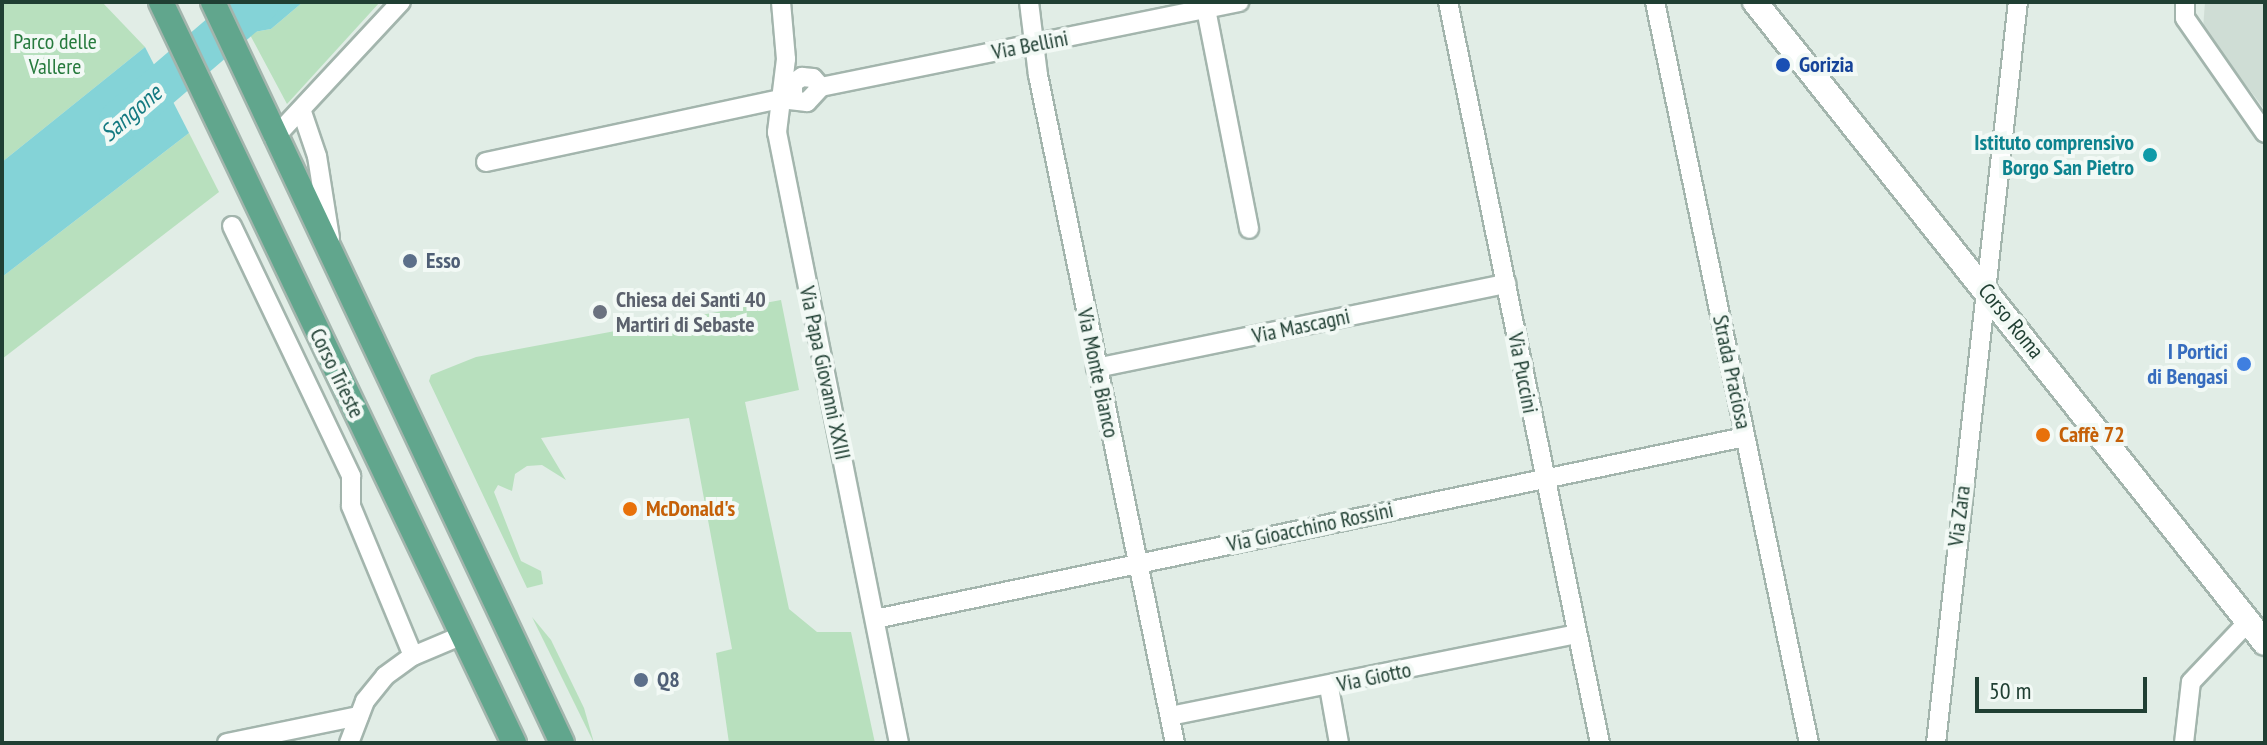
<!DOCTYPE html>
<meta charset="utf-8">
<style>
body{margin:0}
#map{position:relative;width:2267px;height:745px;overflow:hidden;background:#e1ede6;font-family:"PT Sans Narrow",sans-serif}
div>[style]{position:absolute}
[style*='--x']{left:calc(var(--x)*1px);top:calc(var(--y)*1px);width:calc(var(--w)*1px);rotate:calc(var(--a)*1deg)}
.built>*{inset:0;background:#cfddd5}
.green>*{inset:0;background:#b8e0be}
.water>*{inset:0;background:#84d3d7}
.river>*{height:42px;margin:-21px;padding:0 21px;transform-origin:21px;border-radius:21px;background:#84d3d7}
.roads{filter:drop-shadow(2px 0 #a3b5ad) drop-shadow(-2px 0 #a3b5ad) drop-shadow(0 2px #a3b5ad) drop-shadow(0 -2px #a3b5ad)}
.street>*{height:18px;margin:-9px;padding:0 9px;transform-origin:9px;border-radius:9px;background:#fff}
.secondary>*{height:24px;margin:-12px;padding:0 12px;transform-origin:12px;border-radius:12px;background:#fff}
.primary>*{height:24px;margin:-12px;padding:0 12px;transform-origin:12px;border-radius:12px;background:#61a68d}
.dots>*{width:22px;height:22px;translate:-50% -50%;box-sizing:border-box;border:4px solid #f2f9f5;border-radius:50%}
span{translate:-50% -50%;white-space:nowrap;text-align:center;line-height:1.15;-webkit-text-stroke:8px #f2f9f5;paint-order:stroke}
.park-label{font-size:22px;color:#267a3d}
.street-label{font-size:22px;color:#203f33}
.transit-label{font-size:22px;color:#164399;font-weight:700}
.left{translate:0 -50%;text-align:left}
.culture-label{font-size:22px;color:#0d838f;font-weight:700}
.right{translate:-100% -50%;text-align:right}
.service-label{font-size:22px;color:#4e5e75;font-weight:700}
.worship-label{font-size:22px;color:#5b616d;font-weight:700}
.shop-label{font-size:22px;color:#366cbe;font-weight:700}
.food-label{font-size:22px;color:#c56008;font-weight:700}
.water-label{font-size:24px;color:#147a81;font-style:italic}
.frame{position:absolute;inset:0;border:4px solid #203f33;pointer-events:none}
.scale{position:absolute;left:1975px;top:677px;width:172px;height:36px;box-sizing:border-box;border:4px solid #203f33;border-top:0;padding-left:10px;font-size:24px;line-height:28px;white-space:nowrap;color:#203f33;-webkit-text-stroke:6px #f2f9f5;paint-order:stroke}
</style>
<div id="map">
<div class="built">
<div style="clip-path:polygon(2205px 2px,2265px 2px,2265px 110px,2203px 29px)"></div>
</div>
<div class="green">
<div style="clip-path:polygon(2px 2px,102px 2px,145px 47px,2px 162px)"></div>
<div style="clip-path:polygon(303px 2px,380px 2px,287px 104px,249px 33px,271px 29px)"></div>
<div style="clip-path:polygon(189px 133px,219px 192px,2px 359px,2px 277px)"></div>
<div style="clip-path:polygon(781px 300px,799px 390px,745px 402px,789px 609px,817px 632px,851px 632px,875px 743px,729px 743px,716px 653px,732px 649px,689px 418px,541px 438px,566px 480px,542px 465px,527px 466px,515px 474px,512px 491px,498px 485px,494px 492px,521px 561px,541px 571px,543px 584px,527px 588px,429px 381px,431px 375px,476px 357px)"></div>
<div style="clip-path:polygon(532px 617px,551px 640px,584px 708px,594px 743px)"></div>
</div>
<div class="water">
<div style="clip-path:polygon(234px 2px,303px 2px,271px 29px,249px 33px)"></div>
<div style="clip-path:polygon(145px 47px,189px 133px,2px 277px,2px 162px)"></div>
</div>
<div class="river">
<div style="--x:120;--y:121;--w:183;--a:-40.6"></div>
</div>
<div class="roads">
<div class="street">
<div style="--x:781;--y:2;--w:57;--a:85"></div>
<div style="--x:786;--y:59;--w:74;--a:97"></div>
<div style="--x:777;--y:132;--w:623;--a:78.71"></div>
<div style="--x:1029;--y:2;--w:74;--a:83"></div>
<div style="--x:1038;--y:75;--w:682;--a:78.41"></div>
<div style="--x:1448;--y:2;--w:756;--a:78.41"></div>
<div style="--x:1655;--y:2;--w:757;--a:78.26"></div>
<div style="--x:2185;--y:2;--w:16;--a:90"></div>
<div style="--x:2185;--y:18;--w:140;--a:55.2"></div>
<div style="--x:1206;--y:9;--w:224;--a:78.9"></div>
<div style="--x:793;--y:97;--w:14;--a:-90"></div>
<div style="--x:793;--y:83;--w:11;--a:-34"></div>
<div style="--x:802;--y:77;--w:11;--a:5"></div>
<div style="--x:813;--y:78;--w:12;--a:48"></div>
<div style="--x:302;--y:112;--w:46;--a:71.2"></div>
<div style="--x:317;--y:156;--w:83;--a:81"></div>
<div style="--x:274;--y:138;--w:186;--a:-47"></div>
<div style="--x:486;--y:162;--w:302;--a:-12.1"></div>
<div style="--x:781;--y:99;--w:26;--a:7"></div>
<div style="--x:807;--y:102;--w:21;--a:-47"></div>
<div style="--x:821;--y:87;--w:427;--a:-11.5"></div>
<div style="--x:232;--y:226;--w:277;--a:64.5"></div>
<div style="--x:351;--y:476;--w:30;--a:90"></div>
<div style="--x:351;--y:506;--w:162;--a:67.5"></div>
<div style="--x:1096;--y:368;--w:419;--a:-11.6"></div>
<div style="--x:875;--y:619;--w:889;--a:-11.82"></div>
<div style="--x:1329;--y:687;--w:57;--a:79.9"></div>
<div style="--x:1170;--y:716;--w:415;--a:-11.4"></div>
<div style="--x:227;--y:743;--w:135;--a:-11.6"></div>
<div style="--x:349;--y:743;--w:45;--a:-69.1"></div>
<div style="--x:365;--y:701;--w:32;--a:-51"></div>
<div style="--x:385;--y:676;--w:34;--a:-36"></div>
<div style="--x:413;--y:656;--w:54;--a:-22.8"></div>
<div style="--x:1936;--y:743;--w:746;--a:-83.69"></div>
<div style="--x:2184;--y:743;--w:61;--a:-83.5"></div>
<div style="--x:2191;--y:682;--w:83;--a:-46.5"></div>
</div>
<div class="secondary">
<div style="--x:1755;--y:2;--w:819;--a:51.49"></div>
</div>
<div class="primary">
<div style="--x:161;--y:2;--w:821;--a:64.53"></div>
<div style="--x:213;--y:2;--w:819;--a:64.78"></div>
</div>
</div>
<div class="dots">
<div style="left:1783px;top:65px;background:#1a4fb4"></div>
<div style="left:2150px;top:155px;background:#0f9aa8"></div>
<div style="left:410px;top:261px;background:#5c6f8a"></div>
<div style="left:600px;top:312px;background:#6b7280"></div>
<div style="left:2244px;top:364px;background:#3f7fe0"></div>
<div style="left:2043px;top:435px;background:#e8710a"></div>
<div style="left:630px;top:509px;background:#e8710a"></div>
<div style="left:641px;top:680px;background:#5c6f8a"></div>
</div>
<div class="park-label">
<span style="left:55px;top:54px">Parco delle<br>Vallere</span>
</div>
<div class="street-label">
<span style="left:1030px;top:45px;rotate:-11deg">Via Bellini</span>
<span style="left:2011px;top:321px;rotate:51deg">Corso Roma</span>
<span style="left:1301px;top:326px;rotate:-12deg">Via Mascagni</span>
<span style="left:1732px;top:372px;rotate:78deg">Strada Praciosa</span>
<span style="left:337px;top:373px;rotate:64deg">Corso Trieste</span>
<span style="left:825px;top:373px;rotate:78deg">Via Papa Giovanni XXIII</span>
<span style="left:1098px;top:373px;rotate:78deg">Via Monte Bianco</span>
<span style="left:1523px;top:373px;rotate:79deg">Via Puccini</span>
<span style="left:1959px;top:516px;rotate:-83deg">Via Zara</span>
<span style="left:1310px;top:527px;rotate:-12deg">Via Gioacchino Rossini</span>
<span style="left:1374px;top:677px;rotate:-12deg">Via Giotto</span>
</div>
<div class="transit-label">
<span class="left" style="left:1799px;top:65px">Gorizia</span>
</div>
<div class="culture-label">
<span class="right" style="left:2134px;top:155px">Istituto comprensivo<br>Borgo San Pietro</span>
</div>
<div class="service-label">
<span class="left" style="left:426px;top:261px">Esso</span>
<span class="left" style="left:657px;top:680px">Q8</span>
</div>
<div class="worship-label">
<span class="left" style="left:616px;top:312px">Chiesa dei Santi 40<br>Martiri di Sebaste</span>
</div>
<div class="shop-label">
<span class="right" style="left:2228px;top:364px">I Portici<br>di Bengasi</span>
</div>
<div class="food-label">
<span class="left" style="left:2059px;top:435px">Caffè 72</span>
<span class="left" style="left:646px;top:509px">McDonald's</span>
</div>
<div class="water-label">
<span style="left:131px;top:113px;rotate:-41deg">Sangone</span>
</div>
<div class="frame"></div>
<div class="scale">50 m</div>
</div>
